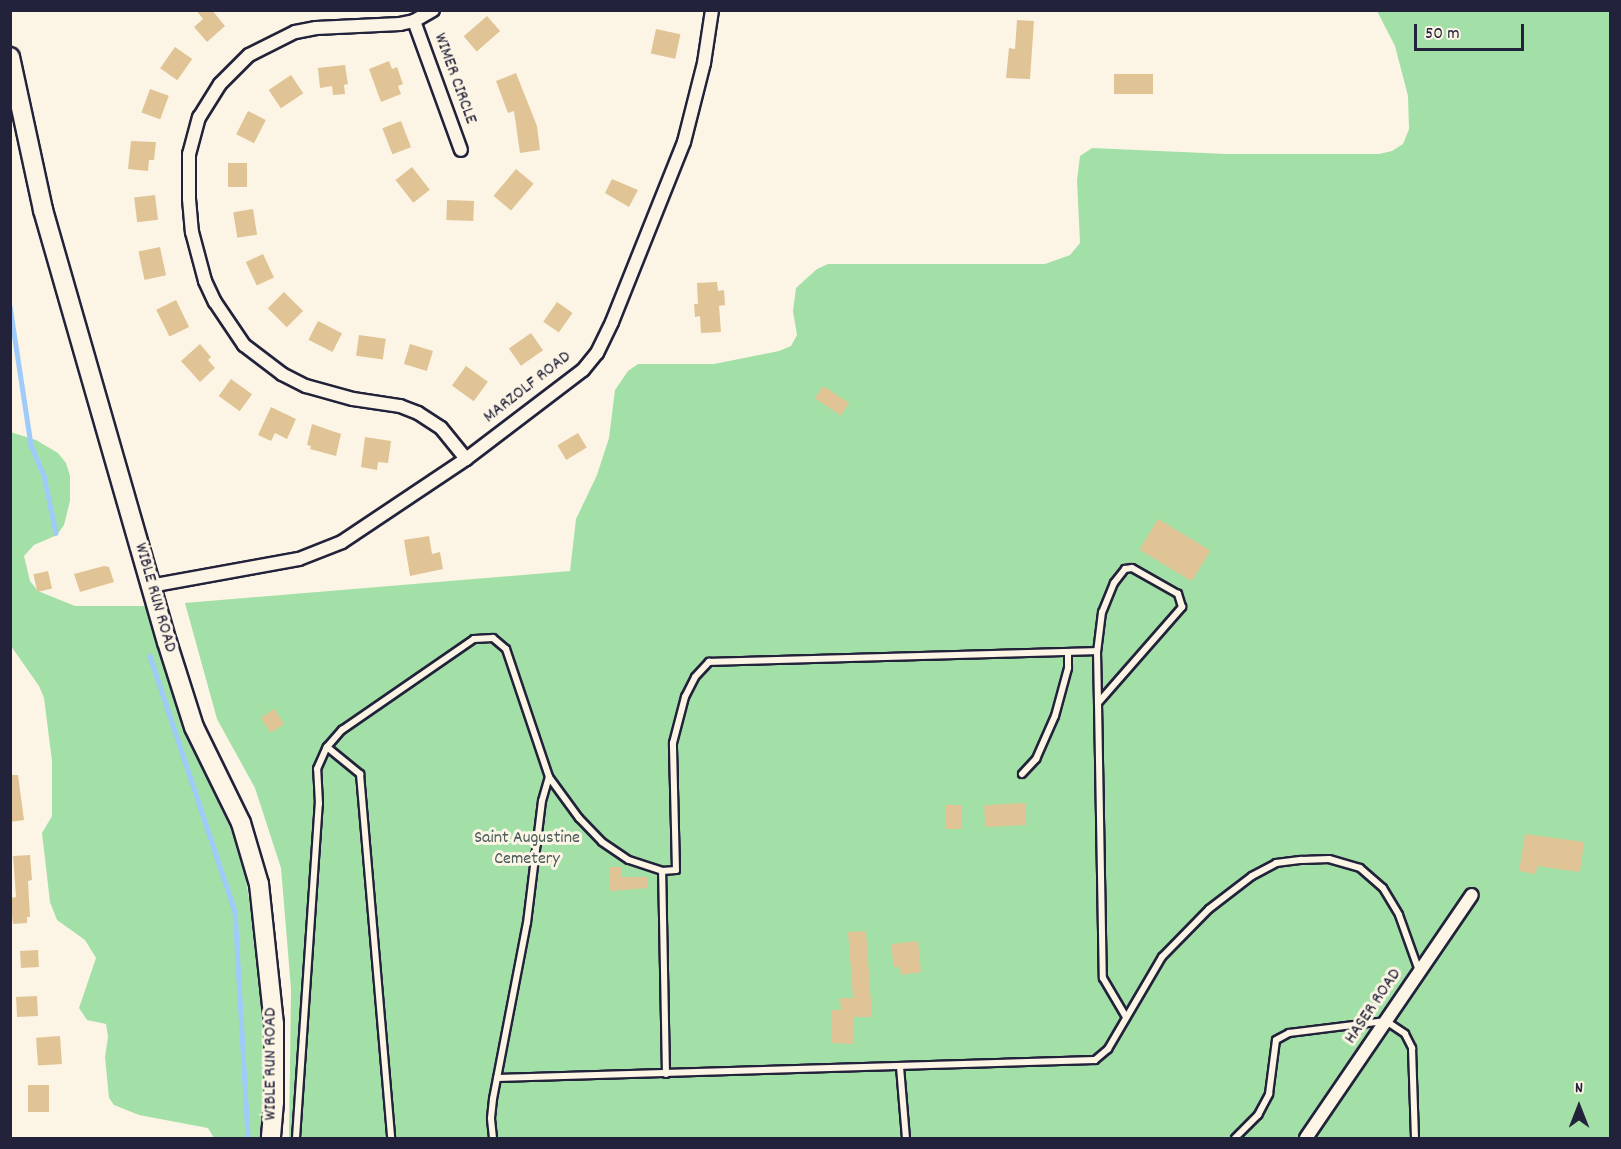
<!DOCTYPE html>
<style>
body{margin:0}
#map{position:relative;width:1621px;height:1149px;overflow:hidden;background:#fcf5e5;font-family:Dekko,sans-serif}
div>[style]{position:absolute}
[style*='--x']{left:calc(var(--x)*1px);top:calc(var(--y)*1px);width:calc(var(--w)*1px);rotate:calc(var(--a)*1deg)}
.green>*{inset:0;background:#a3e0a7}
.stream>*{height:4.5px;margin:-2.25px;padding:0 2.25px;transform-origin:2.25px;border-radius:2.25px;background:#9ecbf9}
.building>*{inset:0;background:#e1c495;transform-origin:0 0}
.roads{filter:drop-shadow(2px 0 #22223b) drop-shadow(-2px 0 #22223b) drop-shadow(0 2px #22223b) drop-shadow(0 -2px #22223b)}
.lane>*{height:6px;margin:-3px;padding:0 3px;transform-origin:3px;border-radius:3px;background:#fcf5e5}
.street>*{height:12px;margin:-6px;padding:0 6px;transform-origin:6px;border-radius:6px;background:#fcf5e5}
.secondary>*{height:18px;margin:-9px;padding:0 9px;transform-origin:9px;border-radius:9px;background:#fcf5e5}
span{translate:-50% -50%;white-space:nowrap;text-align:center;line-height:1.15;-webkit-text-stroke:6px #fcf5e5;paint-order:stroke}
.street-label{font-size:18px;color:#22223b}
.park-label{font-size:18px;color:#495b5b}
.frame{position:absolute;inset:0;border:12px solid #22223b;pointer-events:none}
.north{position:absolute;left:1549px;top:1077px;width:60px;height:60px;-webkit-text-stroke:4px #fcf5e5;paint-order:stroke;rotate:0deg;font-size:16px;font-weight:700;line-height:24px;text-align:center;color:#22223b}
.north::after{content:'';display:block;margin:auto;width:21px;height:27px;background:#22223b;clip-path:polygon(50% 0,100% 100%,50% 72%,0 100%)}
.scale{position:absolute;left:1414px;top:24px;width:110px;height:27px;box-sizing:border-box;border:3px solid #22223b;border-top:0;padding-left:8px;font-size:18px;line-height:21px;white-space:nowrap;color:#22223b;-webkit-text-stroke:4px #fcf5e5;paint-order:stroke}
</style>
<div id="map">
<div class="green">
<div style="clip-path:polygon(1377px 11px,1610px 11px,1610px 1138px,289px 1138px,291px 989px,281px 868px,255px 788px,217px 719px,185px 603px,570px 571px,576px 519px,597px 475px,609px 438px,615px 390px,628px 371px,638px 364px,714px 364px,779px 351px,791px 346px,797px 335px,793px 311px,796px 288px,817px 269px,828px 264px,1045px 264px,1070px 255px,1080px 243px,1077px 180px,1080px 156px,1092px 148px,1227px 154px,1379px 154px,1392px 151px,1403px 144px,1409px 129px,1408px 96px,1395px 46px)"></div>
<div style="clip-path:polygon(10px 432px,36px 440px,58px 453px,66px 463px,70px 476px,70px 501px,64px 525px,57px 535px,34px 545px,24px 556px,30px 581px,38px 591px,75px 606px,145px 606px,186px 732px,242px 854px,256px 944px,267px 1059px,262px 1138px,214px 1138px,208px 1128px,139px 1115px,114px 1105px,109px 1098px,105px 1057px,108px 1037px,106px 1024px,87px 1020px,79px 1008px,96px 958px,85px 940px,57px 920px,50px 902px,42px 833px,52px 816px,52px 761px,44px 698px,39px 686px,11px 646px)"></div>
</div>
<div class="stream">
<div style="--x:10;--y:306;--w:141;--a:81.4"></div>
<div style="--x:31;--y:445;--w:34;--a:67"></div>
<div style="--x:44;--y:476;--w:58;--a:78.1"></div>
<div style="--x:150;--y:656;--w:269;--a:71.6"></div>
<div style="--x:235;--y:911;--w:227;--a:86.7"></div>
</div>
<div class="building">
<div style="clip-path:polygon(196px 10px,212px 10px,225px 26px,207px 42px,194px 27px,203px 19px)"></div>
<div style="left:487px;top:16px;width:20px;height:31px;rotate:49deg"></div>
<div style="clip-path:polygon(1017px 20px,1034px 21px,1030px 79px,1006px 78px,1009px 48px,1015px 49px)"></div>
<div style="left:656px;top:29px;width:25px;height:25px;rotate:12deg"></div>
<div style="left:175px;top:47px;width:21px;height:26px;rotate:35deg"></div>
<div style="clip-path:polygon(389px 61px,392px 69px,397px 67px,403px 84px,398px 86px,401px 94px,381px 102px,369px 69px)"></div>
<div style="clip-path:polygon(345px 65px,348px 84px,344px 85px,345px 94px,333px 95px,332px 86px,320px 88px,318px 68px)"></div>
<div style="clip-path:polygon(516px 73px,537px 126px,540px 150px,520px 153px,514px 111px,508px 113px,496px 81px)"></div>
<div style="left:1114px;top:74px;width:39px;height:20px"></div>
<div style="left:291px;top:75px;width:22px;height:27px;rotate:56deg"></div>
<div style="left:150px;top:89px;width:20px;height:25px;rotate:20deg"></div>
<div style="left:248px;top:111px;width:20px;height:26px;rotate:27deg"></div>
<div style="left:401px;top:121px;width:28px;height:20px;rotate:69deg"></div>
<div style="clip-path:polygon(131px 141px,156px 142px,154px 160px,149px 160px,148px 171px,128px 169px)"></div>
<div style="left:247px;top:163px;width:24px;height:19px;rotate:90deg"></div>
<div style="left:412px;top:167px;width:29px;height:21px;rotate:52deg"></div>
<div style="left:516px;top:169px;width:23px;height:35px;rotate:40deg"></div>
<div style="clip-path:polygon(612px 179px,638px 190px,629px 207px,605px 193px)"></div>
<div style="left:155px;top:195px;width:25px;height:21px;rotate:83deg"></div>
<div style="left:447px;top:200px;width:27px;height:20px;rotate:2deg"></div>
<div style="left:253px;top:209px;width:26px;height:20px;rotate:81deg"></div>
<div style="left:160px;top:247px;width:29px;height:22px;rotate:78deg"></div>
<div style="left:263px;top:254px;width:26px;height:19px;rotate:65deg"></div>
<div style="clip-path:polygon(717px 282px,718px 291px,724px 290px,725px 305px,719px 306px,721px 332px,701px 333px,700px 316px,695px 317px,694px 304px,698px 304px,697px 283px)"></div>
<div style="left:284px;top:292px;width:27px;height:23px;rotate:45deg"></div>
<div style="left:176px;top:300px;width:30px;height:22px;rotate:64deg"></div>
<div style="left:557px;top:302px;width:19px;height:24px;rotate:35deg"></div>
<div style="left:318px;top:321px;width:27px;height:21px;rotate:27deg"></div>
<div style="left:531px;top:333px;width:21px;height:27px;rotate:55deg"></div>
<div style="left:359px;top:335px;width:27px;height:21px;rotate:8deg"></div>
<div style="clip-path:polygon(200px 344px,211px 357px,208px 360px,215px 368px,200px 382px,181px 361px)"></div>
<div style="left:410px;top:344px;width:24px;height:21px;rotate:17deg"></div>
<div style="left:466px;top:366px;width:27px;height:24px;rotate:36deg"></div>
<div style="left:231px;top:379px;width:26px;height:21px;rotate:36deg"></div>
<div style="left:823px;top:386px;width:31px;height:15px;rotate:33deg"></div>
<div style="clip-path:polygon(271px 407px,296px 419px,287px 439px,275px 433px,271px 441px,258px 435px)"></div>
<div style="clip-path:polygon(312px 424px,341px 434px,336px 456px,310px 449px,311px 446px,307px 445px)"></div>
<div style="left:578px;top:433px;width:17px;height:24px;rotate:59deg"></div>
<div style="clip-path:polygon(365px 437px,391px 441px,388px 463px,378px 462px,377px 470px,361px 467px)"></div>
<div style="left:1158px;top:519px;width:61px;height:36px;rotate:31deg"></div>
<div style="clip-path:polygon(429px 536px,432px 554px,440px 552px,443px 569px,410px 576px,404px 540px)"></div>
<div style="clip-path:polygon(104px 566px,109px 567px,114px 582px,80px 592px,74px 574px)"></div>
<div style="left:48px;top:571px;width:18px;height:15px;rotate:77deg"></div>
<div style="left:274px;top:709px;width:18px;height:16px;rotate:56deg"></div>
<div style="clip-path:polygon(10px 775px,18px 775px,24px 820px,10px 822px)"></div>
<div style="left:1025px;top:803px;width:22px;height:41px;rotate:87deg"></div>
<div style="left:946px;top:805px;width:15px;height:24px"></div>
<div style="clip-path:polygon(1525px 834px,1584px 842px,1580px 872px,1537px 866px,1536px 874px,1519px 871px)"></div>
<div style="clip-path:polygon(30px 855px,32px 880px,28px 881px,30px 917px,27px 917px,27px 923px,13px 924px,10px 898px,16px 897px,13px 856px)"></div>
<div style="clip-path:polygon(610px 867px,621px 867px,621px 877px,647px 877px,647px 888px,610px 891px)"></div>
<div style="clip-path:polygon(866px 931px,872px 1017px,853px 1017px,854px 1044px,832px 1043px,831px 1010px,841px 1010px,840px 998px,853px 998px,848px 932px)"></div>
<div style="clip-path:polygon(918px 941px,921px 972px,901px 975px,900px 967px,894px 967px,891px 944px)"></div>
<div style="left:38px;top:950px;width:17px;height:18px;rotate:87deg"></div>
<div style="left:37px;top:996px;width:20px;height:21px;rotate:87deg"></div>
<div style="left:60px;top:1036px;width:28px;height:24px;rotate:86deg"></div>
<div style="left:28px;top:1085px;width:21px;height:27px"></div>
</div>
<div class="roads">
<div class="lane">
<div style="--x:1098;--y:703;--w:128;--a:-48.8"></div>
<div style="--x:1182;--y:607;--w:14;--a:-107"></div>
<div style="--x:1178;--y:594;--w:53;--a:-150.5"></div>
<div style="--x:1132;--y:568;--w:7;--a:172"></div>
<div style="--x:1125;--y:569;--w:18;--a:128"></div>
<div style="--x:1114;--y:583;--w:31;--a:112"></div>
<div style="--x:1102;--y:612;--w:39;--a:97"></div>
<div style="--x:1097;--y:651;--w:52;--a:88.9"></div>
<div style="--x:1098;--y:703;--w:275;--a:89"></div>
<div style="--x:1103;--y:978;--w:45;--a:59.5"></div>
<div style="--x:327;--y:747;--w:43;--a:39.3"></div>
<div style="--x:360;--y:774;--w:365;--a:85.1"></div>
<div style="--x:1022;--y:774;--w:21;--a:-47"></div>
<div style="--x:1036;--y:759;--w:47;--a:-66.2"></div>
<div style="--x:1055;--y:716;--w:50;--a:-74.8"></div>
<div style="--x:1068;--y:668;--w:16;--a:-90"></div>
<div style="--x:900;--y:1067;--w:71;--a:85.2"></div>
<div style="--x:666;--y:1074;--w:203;--a:-91.1"></div>
<div style="--x:662;--y:871;--w:14;--a:-4"></div>
<div style="--x:676;--y:870;--w:127;--a:-91.4"></div>
<div style="--x:673;--y:743;--w:48;--a:-75.4"></div>
<div style="--x:685;--y:697;--w:22;--a:-63"></div>
<div style="--x:695;--y:677;--w:21;--a:-47"></div>
<div style="--x:709;--y:662;--w:388;--a:-1.6"></div>
<div style="--x:497;--y:1078;--w:598;--a:-1.72"></div>
<div style="--x:1095;--y:1060;--w:17;--a:-40"></div>
<div style="--x:1108;--y:1049;--w:107;--a:-59.6"></div>
<div style="--x:1162;--y:957;--w:67;--a:-45.6"></div>
<div style="--x:1209;--y:909;--w:54;--a:-37.5"></div>
<div style="--x:1252;--y:876;--w:27;--a:-28"></div>
<div style="--x:1276;--y:863;--w:26;--a:-7"></div>
<div style="--x:1302;--y:860;--w:27;--a:-2"></div>
<div style="--x:1329;--y:859;--w:32;--a:16"></div>
<div style="--x:1360;--y:868;--w:30;--a:41"></div>
<div style="--x:1383;--y:888;--w:31;--a:59"></div>
<div style="--x:1399;--y:915;--w:59;--a:70.3"></div>
<div style="--x:296;--y:1138;--w:335;--a:-86.1"></div>
<div style="--x:319;--y:804;--w:35;--a:-93"></div>
<div style="--x:317;--y:769;--w:24;--a:-66"></div>
<div style="--x:327;--y:747;--w:23;--a:-49"></div>
<div style="--x:342;--y:730;--w:160;--a:-34.6"></div>
<div style="--x:474;--y:639;--w:19;--a:-3"></div>
<div style="--x:493;--y:638;--w:17;--a:40"></div>
<div style="--x:506;--y:649;--w:135;--a:71.4"></div>
<div style="--x:549;--y:777;--w:51;--a:53.8"></div>
<div style="--x:579;--y:818;--w:33;--a:46"></div>
<div style="--x:602;--y:842;--w:32;--a:34"></div>
<div style="--x:629;--y:860;--w:35;--a:18"></div>
<div style="--x:493;--y:1138;--w:20;--a:-96"></div>
<div style="--x:491;--y:1118;--w:19;--a:-84"></div>
<div style="--x:493;--y:1099;--w:179;--a:-79.1"></div>
<div style="--x:527;--y:923;--w:123;--a:-83"></div>
<div style="--x:542;--y:801;--w:25;--a:-74"></div>
<div style="--x:1235;--y:1138;--w:33;--a:-45"></div>
<div style="--x:1258;--y:1115;--w:24;--a:-62"></div>
<div style="--x:1269;--y:1094;--w:54;--a:-82.6"></div>
<div style="--x:1276;--y:1040;--w:15;--a:-28"></div>
<div style="--x:1289;--y:1033;--w:98;--a:-7.1"></div>
<div style="--x:1386;--y:1021;--w:23;--a:34"></div>
<div style="--x:1405;--y:1034;--w:16;--a:63"></div>
<div style="--x:1412;--y:1048;--w:90;--a:88.1"></div>
</div>
<div class="street">
<div style="--x:433;--y:10;--w:22;--a:150"></div>
<div style="--x:414;--y:21;--w:14;--a:168"></div>
<div style="--x:400;--y:24;--w:84;--a:177.3"></div>
<div style="--x:316;--y:28;--w:21;--a:169"></div>
<div style="--x:295;--y:32;--w:51;--a:153.4"></div>
<div style="--x:249;--y:55;--w:41;--a:135"></div>
<div style="--x:220;--y:84;--w:39;--a:122"></div>
<div style="--x:199;--y:117;--w:38;--a:105"></div>
<div style="--x:189;--y:154;--w:45;--a:90"></div>
<div style="--x:189;--y:199;--w:33;--a:85"></div>
<div style="--x:192;--y:232;--w:51;--a:75.1"></div>
<div style="--x:205;--y:281;--w:23;--a:65"></div>
<div style="--x:215;--y:302;--w:52;--a:56"></div>
<div style="--x:244;--y:345;--w:48;--a:37.3"></div>
<div style="--x:282;--y:374;--w:27;--a:27"></div>
<div style="--x:306;--y:386;--w:49;--a:15.5"></div>
<div style="--x:353;--y:399;--w:48;--a:8.5"></div>
<div style="--x:400;--y:406;--w:19;--a:21"></div>
<div style="--x:418;--y:413;--w:27;--a:33"></div>
<div style="--x:441;--y:428;--w:40;--a:51"></div>
<div style="--x:414;--y:21;--w:137;--a:70"></div>
<div style="--x:150;--y:586;--w:151;--a:-10.3"></div>
<div style="--x:299;--y:559;--w:46;--a:-21.6"></div>
<div style="--x:342;--y:542;--w:149;--a:-33.8"></div>
<div style="--x:466;--y:459;--w:147;--a:-37.3"></div>
<div style="--x:583;--y:370;--w:22;--a:-51"></div>
<div style="--x:597;--y:353;--w:34;--a:-64"></div>
<div style="--x:612;--y:322;--w:194;--a:-68.2"></div>
<div style="--x:684;--y:142;--w:81;--a:-75.8"></div>
<div style="--x:704;--y:63;--w:54;--a:-81.4"></div>
<div style="--x:1306;--y:1138;--w:294;--a:-55.7"></div>
</div>
<div class="secondary">
<div style="--x:10;--y:57;--w:157;--a:77.8"></div>
<div style="--x:43;--y:210;--w:449;--a:74"></div>
<div style="--x:167;--y:642;--w:89;--a:72.4"></div>
<div style="--x:194;--y:727;--w:107;--a:63.9"></div>
<div style="--x:241;--y:823;--w:64;--a:73.6"></div>
<div style="--x:259;--y:884;--w:141;--a:83.9"></div>
<div style="--x:274;--y:1024;--w:78;--a:90"></div>
<div style="--x:274;--y:1102;--w:36;--a:95"></div>
</div>
</div>
<div class="street-label">
<span style="left:454px;top:79px;rotate:70deg">WIMER CIRCLE</span>
<span style="left:528px;top:388px;rotate:-38deg">MARZOLF ROAD</span>
<span style="left:154px;top:598px;rotate:74deg">WIBLE RUN ROAD</span>
<span style="left:1374px;top:1007px;rotate:-56deg">HASER ROAD</span>
<span style="left:272px;top:1064px;rotate:-90deg">WIBLE RUN ROAD</span>
</div>
<div class="park-label">
<span style="left:527px;top:850px">Saint Augustine<br>Cemetery</span>
</div>
<div class="frame"></div>
<div class="north">N</div>
<div class="scale">50 m</div>
</div>
